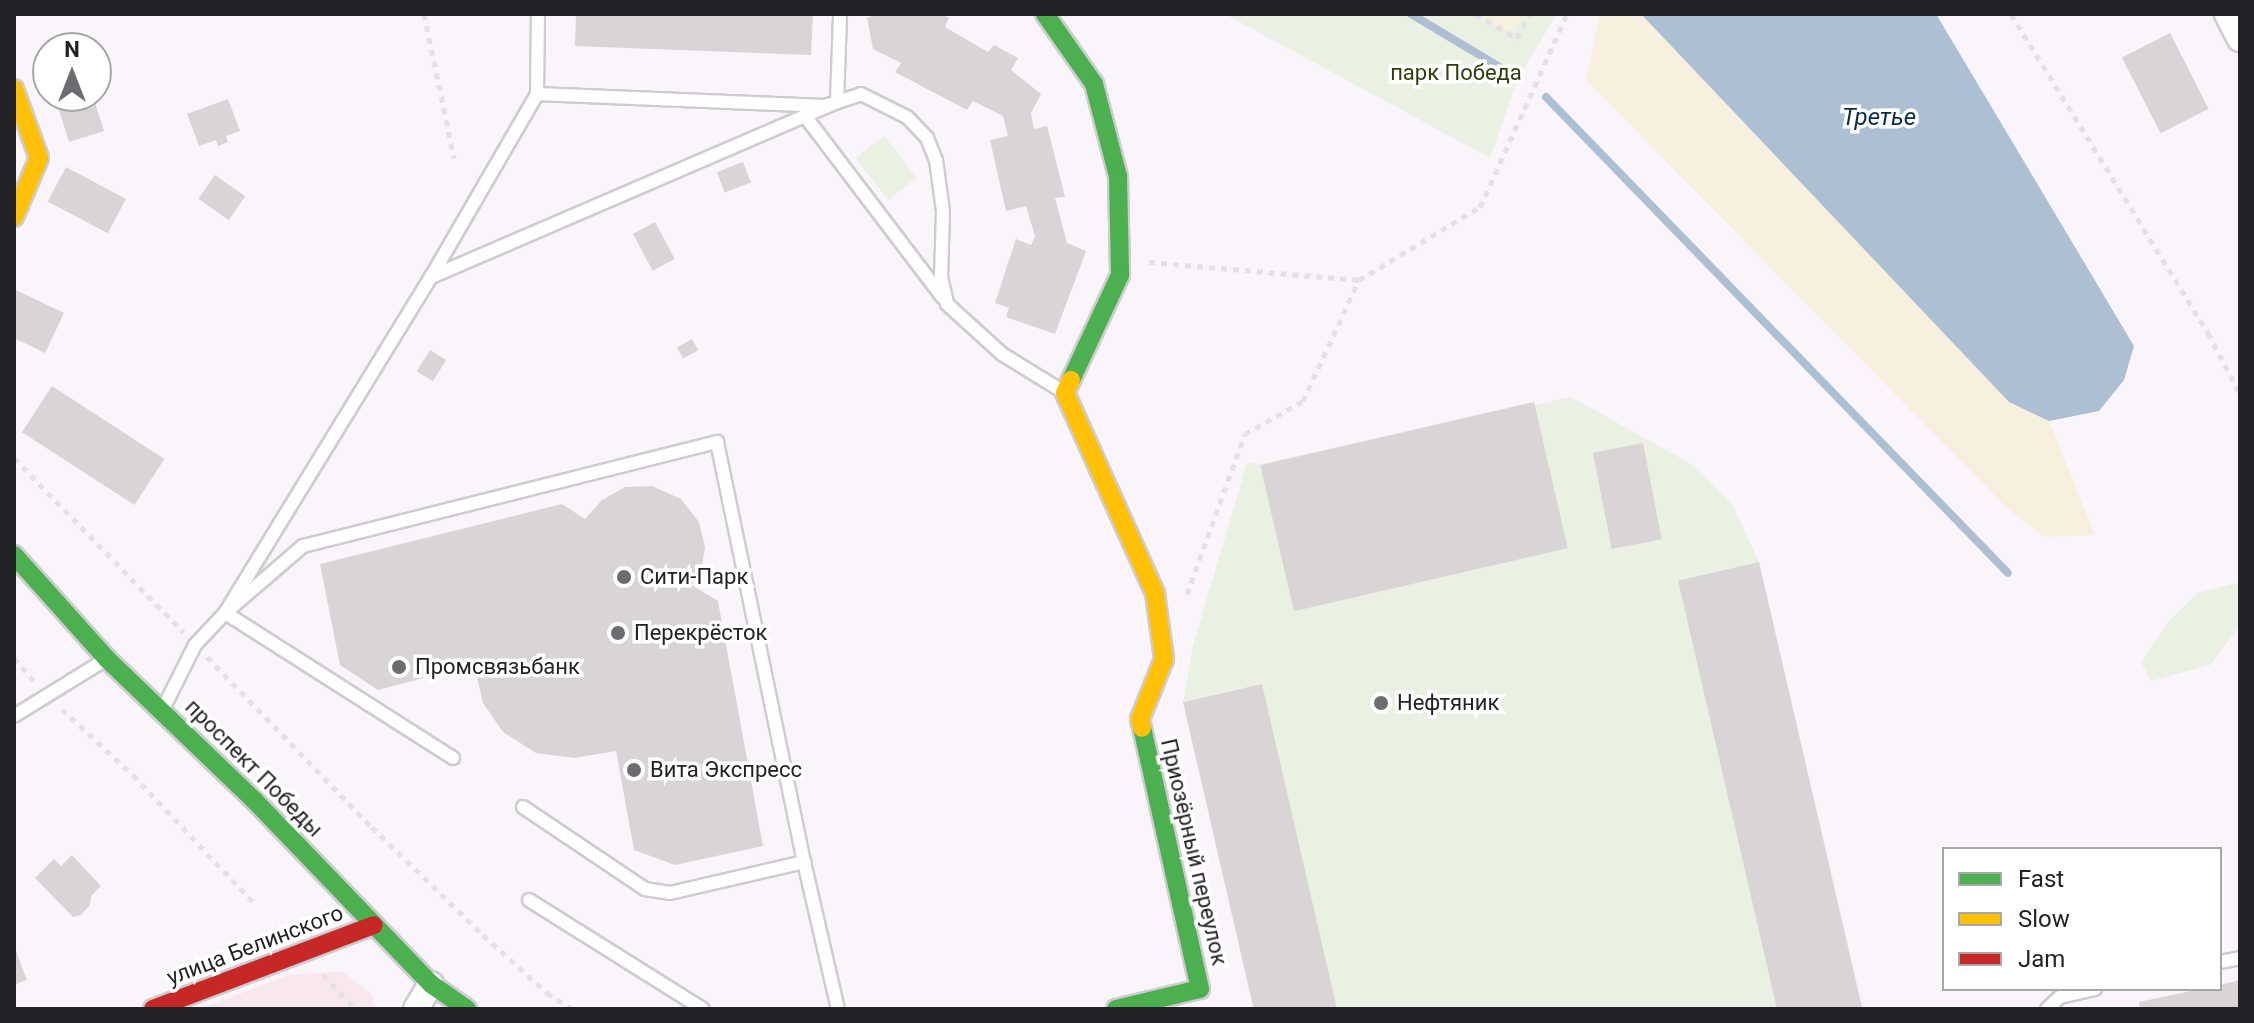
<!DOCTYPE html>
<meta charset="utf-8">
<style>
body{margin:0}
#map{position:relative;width:2254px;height:1023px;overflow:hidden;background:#f9f5fb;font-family:Roboto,sans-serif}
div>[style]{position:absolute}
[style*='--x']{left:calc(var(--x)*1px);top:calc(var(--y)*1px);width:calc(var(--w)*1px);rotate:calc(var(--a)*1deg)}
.commercial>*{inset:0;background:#f8e8ed}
.green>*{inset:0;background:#eaf1e2;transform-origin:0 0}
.sand>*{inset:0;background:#f7f0de}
.water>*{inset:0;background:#adbfd3}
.stream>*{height:8px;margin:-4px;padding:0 4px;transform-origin:4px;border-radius:4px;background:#adbfd3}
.building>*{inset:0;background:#d9d4d6;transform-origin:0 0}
.path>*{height:5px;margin-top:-2.5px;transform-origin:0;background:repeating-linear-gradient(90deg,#e3e1e4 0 6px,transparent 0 12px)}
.roads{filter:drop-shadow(2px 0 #cfccd0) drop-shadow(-2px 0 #cfccd0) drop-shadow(0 2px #cfccd0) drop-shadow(0 -2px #cfccd0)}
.lane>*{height:12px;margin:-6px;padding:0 6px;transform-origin:6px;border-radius:6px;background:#fefefe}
.street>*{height:24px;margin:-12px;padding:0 12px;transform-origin:12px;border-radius:12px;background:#fefefe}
.fast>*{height:18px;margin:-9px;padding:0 9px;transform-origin:9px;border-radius:9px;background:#4caf50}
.slow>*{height:18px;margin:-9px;padding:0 9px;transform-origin:9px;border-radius:9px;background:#ffc107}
.jam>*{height:18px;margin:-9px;padding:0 9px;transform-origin:9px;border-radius:9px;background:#c62828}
.dots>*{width:22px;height:22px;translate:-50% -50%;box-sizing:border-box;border:4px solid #fff;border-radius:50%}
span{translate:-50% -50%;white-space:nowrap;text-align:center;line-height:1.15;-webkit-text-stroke:7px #fff;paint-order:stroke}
.park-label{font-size:22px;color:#2d400c}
.poi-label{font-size:22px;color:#242226}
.left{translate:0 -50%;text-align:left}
.street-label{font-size:22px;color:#242226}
.water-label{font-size:24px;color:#092b46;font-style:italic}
.frame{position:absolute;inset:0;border:16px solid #242226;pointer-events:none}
.legend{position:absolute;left:1942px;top:847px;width:280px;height:144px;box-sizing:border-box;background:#fff;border:2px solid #a7a7a8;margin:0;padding:10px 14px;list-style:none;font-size:24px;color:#242226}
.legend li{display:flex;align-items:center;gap:16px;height:40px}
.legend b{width:40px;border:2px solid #a7a7a8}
.north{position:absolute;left:32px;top:32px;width:80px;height:80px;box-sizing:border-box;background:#fff;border:2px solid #a7a7a8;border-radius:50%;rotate:0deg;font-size:22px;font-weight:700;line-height:32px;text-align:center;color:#242226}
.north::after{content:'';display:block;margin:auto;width:28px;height:36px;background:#6f6c71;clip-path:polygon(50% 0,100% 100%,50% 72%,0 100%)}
</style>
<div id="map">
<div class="commercial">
<div style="clip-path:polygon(341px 971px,372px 994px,374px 1009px,200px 1009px,289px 975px)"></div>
</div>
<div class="green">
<div style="clip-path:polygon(1225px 14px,1557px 14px,1518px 78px,1490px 158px)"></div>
<div style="left:884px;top:136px;width:53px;height:36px;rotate:52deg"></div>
<div style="clip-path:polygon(1571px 397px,1691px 464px,1732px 504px,1759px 562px,1863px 1009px,1253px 1009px,1183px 702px,1193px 646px,1247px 463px,1260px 464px)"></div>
<div style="clip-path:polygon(2240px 582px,2240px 626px,2210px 665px,2151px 681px,2141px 662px,2168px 622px,2198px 593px)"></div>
</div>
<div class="sand">
<div style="clip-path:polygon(1479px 14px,1523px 14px,1510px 33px)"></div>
<div style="clip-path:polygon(1600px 14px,1641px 14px,2009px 401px,2049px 421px,2095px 535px,2044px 537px,2007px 508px,1586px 80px)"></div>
</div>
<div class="water">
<div style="clip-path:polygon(1641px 14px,1936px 14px,2134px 346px,2124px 380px,2099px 411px,2049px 421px,2009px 402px)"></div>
</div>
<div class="stream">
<div style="--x:1411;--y:14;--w:125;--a:30.9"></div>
<div style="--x:1546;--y:97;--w:663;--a:45.86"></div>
</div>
<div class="building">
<div style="clip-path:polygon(576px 14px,813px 14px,811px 55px,575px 46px)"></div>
<div style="clip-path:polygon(876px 14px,941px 14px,949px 18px,945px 27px,988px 52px,994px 45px,1018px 58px,1011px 70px,1041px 94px,1031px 113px,1034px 129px,1047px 126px,1065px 197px,1055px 198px,1067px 243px,1086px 251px,1055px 334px,1006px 317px,1009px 308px,995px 303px,1016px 239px,1031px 245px,1035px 236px,1026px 206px,1006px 211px,990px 140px,1008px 136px,1003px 116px,973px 101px,967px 110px,895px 72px,901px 63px,873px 49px,867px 18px)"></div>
<div style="left:2170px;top:33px;width:85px;height:54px;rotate:63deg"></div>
<div style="clip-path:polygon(71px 96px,93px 96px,104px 131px,69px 142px,56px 101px)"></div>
<div style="clip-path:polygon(228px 99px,240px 131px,226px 136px,228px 142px,218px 146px,216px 140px,199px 146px,187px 114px)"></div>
<div style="left:743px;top:162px;width:22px;height:28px;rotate:69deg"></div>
<div style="left:66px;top:167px;width:68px;height:39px;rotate:28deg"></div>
<div style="left:215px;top:175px;width:37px;height:29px;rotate:35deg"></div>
<div style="left:655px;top:222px;width:42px;height:25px;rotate:62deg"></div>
<div style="clip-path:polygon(14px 289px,64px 313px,45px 353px,14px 338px)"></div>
<div style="left:692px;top:339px;width:13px;height:17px;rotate:61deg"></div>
<div style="left:430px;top:350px;width:19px;height:25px;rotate:32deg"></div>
<div style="left:52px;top:386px;width:134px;height:55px;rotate:33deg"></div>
<div style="left:1534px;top:402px;width:150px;height:281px;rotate:77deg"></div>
<div style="left:1643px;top:443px;width:98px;height:51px;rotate:79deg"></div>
<div style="clip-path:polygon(652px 486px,681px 499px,699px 522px,705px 547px,702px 567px,692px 585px,718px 601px,763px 846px,675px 865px,634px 850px,616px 751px,574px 758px,536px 753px,503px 732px,483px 703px,474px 665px,378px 690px,340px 665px,320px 564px,562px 504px,585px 519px,602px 500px,625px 487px)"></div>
<div style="left:1759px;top:562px;width:459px;height:83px;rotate:77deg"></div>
<div style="left:1262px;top:684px;width:333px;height:81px;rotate:77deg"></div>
<div style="clip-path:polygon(72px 855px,101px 886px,91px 896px,90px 905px,81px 915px,73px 917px,35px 878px,54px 859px,61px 866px)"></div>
<div style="clip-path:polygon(14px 946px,27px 980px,14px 985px)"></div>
<div style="clip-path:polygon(2240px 980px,2240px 1009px,2140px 1009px,2139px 1002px,2200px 989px,2220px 989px,2220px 985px)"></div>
</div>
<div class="path">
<div style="--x:424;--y:14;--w:147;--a:78.2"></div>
<div style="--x:1476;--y:14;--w:48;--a:30.3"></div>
<div style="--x:1517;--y:38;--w:27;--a:-62"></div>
<div style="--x:2011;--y:14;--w:375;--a:58.3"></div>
<div style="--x:2208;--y:333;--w:69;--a:62.3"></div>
<div style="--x:1149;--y:262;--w:211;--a:4.9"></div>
<div style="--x:14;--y:458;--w:243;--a:45.8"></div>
<div style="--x:1187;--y:594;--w:170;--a:-70.1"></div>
<div style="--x:1245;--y:434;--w:67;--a:-29.6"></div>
<div style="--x:1303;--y:401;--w:133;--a:-65.2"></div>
<div style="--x:1359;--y:280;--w:141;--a:-31.1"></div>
<div style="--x:1480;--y:207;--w:212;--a:-65.7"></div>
<div style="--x:207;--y:657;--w:237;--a:45.9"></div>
<div style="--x:372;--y:827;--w:155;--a:44.2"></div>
<div style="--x:483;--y:935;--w:86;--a:42.2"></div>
<div style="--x:547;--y:993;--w:30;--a:33"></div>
<div style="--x:14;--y:658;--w:32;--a:49"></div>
<div style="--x:62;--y:709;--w:97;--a:42.9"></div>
<div style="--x:133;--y:775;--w:178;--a:46.6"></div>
<div style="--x:323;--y:975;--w:47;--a:45.9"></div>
</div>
<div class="roads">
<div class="lane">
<div style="--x:537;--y:94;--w:288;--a:2.4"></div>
<div style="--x:825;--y:106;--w:38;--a:-18"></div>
<div style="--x:861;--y:94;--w:51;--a:26.6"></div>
<div style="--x:907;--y:117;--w:29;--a:46"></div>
<div style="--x:927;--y:138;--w:24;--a:68"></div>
<div style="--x:936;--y:160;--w:51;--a:82.2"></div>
<div style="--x:943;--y:211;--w:66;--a:91.7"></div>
<div style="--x:941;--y:277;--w:28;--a:77"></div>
<div style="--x:947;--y:304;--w:74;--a:42.3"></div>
<div style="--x:1002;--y:354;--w:70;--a:31.7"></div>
<div style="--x:805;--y:116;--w:228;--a:52.8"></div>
<div style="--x:431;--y:277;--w:442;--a:-23.3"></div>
<div style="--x:837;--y:102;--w:88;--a:-88"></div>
<div style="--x:164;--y:707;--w:69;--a:-63.4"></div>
<div style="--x:195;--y:645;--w:44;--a:-46.8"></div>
<div style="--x:225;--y:613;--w:103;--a:-40.7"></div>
<div style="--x:303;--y:546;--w:427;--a:-14.1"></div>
<div style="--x:717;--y:442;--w:429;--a:78.3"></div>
<div style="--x:804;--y:862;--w:151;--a:77"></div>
<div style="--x:14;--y:716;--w:105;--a:-31.7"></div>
<div style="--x:453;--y:758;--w:270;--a:-147.5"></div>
<div style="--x:225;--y:613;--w:394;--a:-58.5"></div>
<div style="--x:431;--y:277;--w:211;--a:-59.9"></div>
<div style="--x:537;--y:94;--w:80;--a:-89.3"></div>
<div style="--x:523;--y:807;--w:147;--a:33.9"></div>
<div style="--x:645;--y:889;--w:25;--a:9"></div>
<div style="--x:670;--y:893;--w:138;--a:-13"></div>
<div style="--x:529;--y:900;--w:205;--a:32.1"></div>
<div style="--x:2220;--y:962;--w:20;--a:-11"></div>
<div style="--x:2047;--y:1009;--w:18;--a:-43"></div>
<div style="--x:2060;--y:997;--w:36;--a:-13"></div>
</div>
<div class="street">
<div style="--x:2227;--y:14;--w:28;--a:63"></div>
<div style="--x:416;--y:1009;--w:29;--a:-59"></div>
</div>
<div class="fast">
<div style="--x:1045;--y:14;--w:85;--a:55"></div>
<div style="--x:1094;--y:84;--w:95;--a:75.4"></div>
<div style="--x:1118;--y:176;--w:99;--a:88.8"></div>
<div style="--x:1120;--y:275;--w:116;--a:115"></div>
<div style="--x:14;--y:555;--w:140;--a:48.2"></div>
<div style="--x:107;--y:659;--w:204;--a:43.8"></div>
<div style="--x:254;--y:800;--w:255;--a:46.1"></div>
<div style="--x:431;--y:984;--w:44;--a:34.8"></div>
<div style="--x:1116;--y:1009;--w:86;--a:-13.4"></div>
<div style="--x:1200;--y:989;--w:267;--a:-102.5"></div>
</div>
<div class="slow">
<div style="--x:14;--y:89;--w:73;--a:70.1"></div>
<div style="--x:39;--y:158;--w:64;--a:113"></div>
<div style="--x:1071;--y:380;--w:14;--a:115"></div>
<div style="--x:1065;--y:393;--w:219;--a:65.8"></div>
<div style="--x:1155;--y:593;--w:67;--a:82.2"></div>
<div style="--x:1164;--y:659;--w:65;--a:111.8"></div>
<div style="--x:1140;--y:719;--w:9;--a:77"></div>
</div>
<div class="jam">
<div style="--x:153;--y:1009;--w:236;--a:-20.8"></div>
</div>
</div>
<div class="dots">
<div style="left:624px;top:577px;background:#6f6c71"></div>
<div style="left:618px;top:633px;background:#6f6c71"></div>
<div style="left:399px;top:667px;background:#6f6c71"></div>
<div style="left:1381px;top:703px;background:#6f6c71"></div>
<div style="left:634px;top:770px;background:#6f6c71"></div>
</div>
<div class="park-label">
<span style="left:1456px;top:73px">парк Победa</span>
</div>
<div class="poi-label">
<span class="left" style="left:640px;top:577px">Сити-Парк</span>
<span class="left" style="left:634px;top:633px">Перекрёсток</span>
<span class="left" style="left:415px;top:667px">Промсвязьбанк</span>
<span class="left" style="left:1397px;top:703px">Нефтяник</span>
<span class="left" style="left:650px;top:770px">Вита Экспресс</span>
</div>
<div class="street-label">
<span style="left:254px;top:768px;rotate:45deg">проспект Победы</span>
<span style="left:1194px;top:852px;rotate:77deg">Приозёрный переулок</span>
<span style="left:255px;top:945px;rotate:-21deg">улица Белинского</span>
</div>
<div class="water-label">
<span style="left:1879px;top:118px">Третье</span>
</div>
<div class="frame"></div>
<ul class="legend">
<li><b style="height:10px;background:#4caf50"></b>Fast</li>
<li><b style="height:10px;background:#ffc107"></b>Slow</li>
<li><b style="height:10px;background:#c62828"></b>Jam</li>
</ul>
<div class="north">N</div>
</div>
